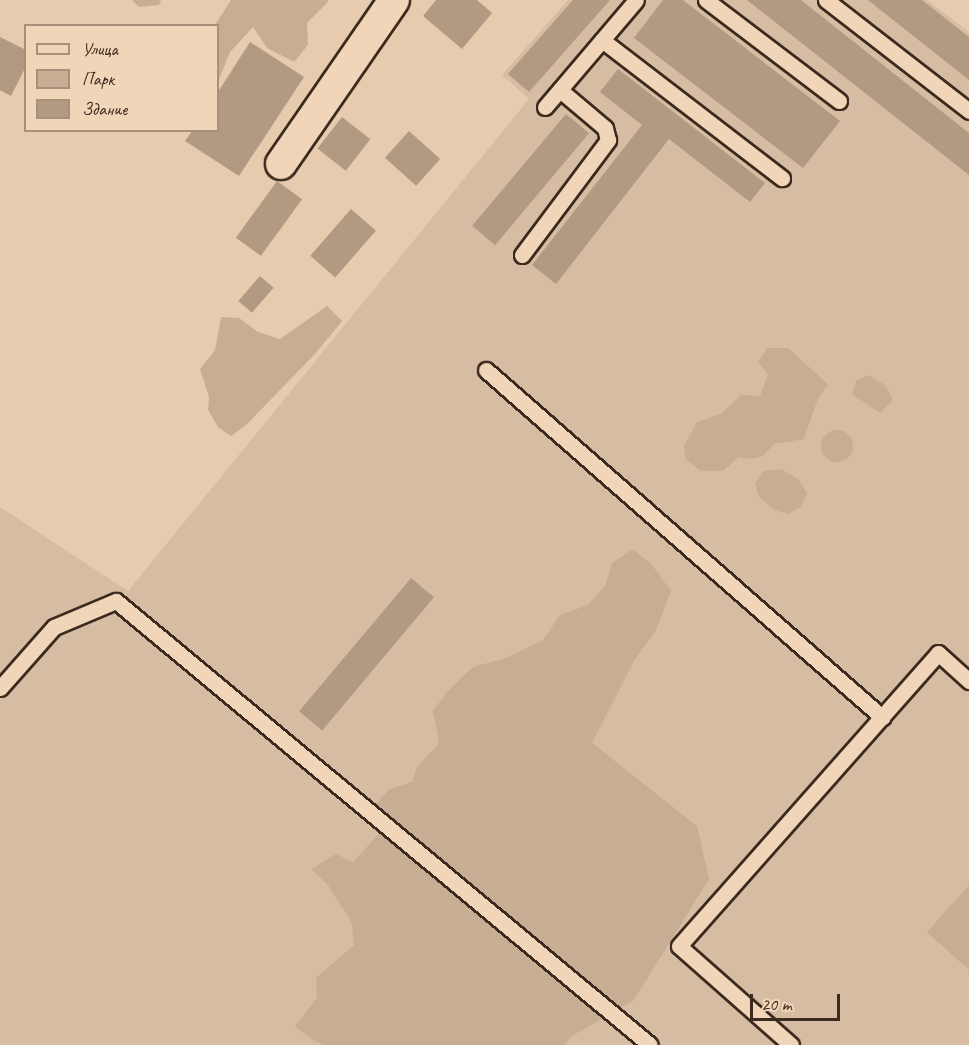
<!DOCTYPE html>
<meta charset="utf-8">
<style>
body{margin:0}
#map{position:relative;width:969px;height:1045px;overflow:hidden;background:#e6cbaf;font-family:Caveat,sans-serif}
div>[style]{position:absolute}
[style*='--x']{left:calc(var(--x)*1px);top:calc(var(--y)*1px);width:calc(var(--w)*1px);rotate:calc(var(--a)*1deg)}
.built>*{inset:0;background:#d6bca2}
.green>*{inset:0;background:#c6ad94}
.round{border-radius:50%}
.building>*{inset:0;background:#b19982;transform-origin:0 0}
.roads{filter:drop-shadow(2px 0 #3b2a1e) drop-shadow(-2px 0 #3b2a1e) drop-shadow(0 2px #3b2a1e) drop-shadow(0 -2px #3b2a1e)}
.service>*{height:15px;margin:-7.5px;padding:0 7.5px;transform-origin:7.5px;border-radius:7.5px;background:#f1d5b8}
.minor>*{height:30px;margin:-15px;padding:0 15px;transform-origin:15px;border-radius:15px;background:#f1d5b8}
span{translate:-50% -50%;white-space:nowrap;text-align:center;line-height:1.15;-webkit-text-stroke:4.5px #f1d5b8;paint-order:stroke}
.legend{position:absolute;left:24px;top:24px;width:195px;height:108px;box-sizing:border-box;background:#f1d5b8;border:2px solid #a8917a;margin:0;padding:8px 10px;list-style:none;font-size:18px;color:#3b2a1e}
.legend li{display:flex;align-items:center;gap:12px;height:30px}
.legend b{width:30px;border:2px solid #a8917a}
.scale{position:absolute;left:750px;top:994px;width:90px;height:27px;box-sizing:border-box;border:3px solid #3b2a1e;border-top:0;padding-left:8px;font-size:18px;line-height:21px;white-space:nowrap;color:#3b2a1e;-webkit-text-stroke:4px #f1d5b8;paint-order:stroke}
</style>
<div id="map">
<div class="built">
<div style="clip-path:polygon(568px 0,927px 0,969px 32px,969px 1045px,0 1045px,0 507px,128px 591px,529px 99px,502px 75px)"></div>
</div>
<div class="green">
<div style="clip-path:polygon(132px 0,161px 0,159px 5px,139px 7px)"></div>
<div style="clip-path:polygon(231px 0,328px 0,328px 2px,307px 23px,308px 45px,294px 62px,267px 48px,253px 27px,230px 52px,218px 82px,215px 25px)"></div>
<div style="clip-path:polygon(327px 306px,342px 321px,315px 354px,245px 426px,231px 436px,218px 427px,208px 410px,209px 397px,200px 369px,215px 350px,221px 317px,239px 318px,258px 332px,280px 339px)"></div>
<div style="clip-path:polygon(767px 348px,788px 348px,828px 384px,817px 401px,804px 439px,774px 444px,763px 456px,752px 459px,739px 457px,723px 471px,701px 471px,686px 460px,684px 446px,697px 422px,721px 414px,741px 395px,760px 396px,768px 374px,758px 363px)"></div>
<div style="clip-path:polygon(869px 375px,886px 386px,893px 400px,880px 413px,852px 394px,856px 381px)"></div>
<div class="round" style="left:821px;top:430px;width:32px;height:32px"></div>
<div style="clip-path:polygon(781px 469px,798px 479px,807px 493px,801px 507px,788px 514px,774px 510px,759px 497px,755px 483px,763px 471px)"></div>
<div style="clip-path:polygon(633px 549px,652px 565px,671px 591px,656px 630px,634px 661px,592px 743px,697px 826px,709px 879px,634px 1000px,572px 1036px,564px 1045px,323px 1045px,310px 1038px,295px 1026px,317px 998px,316px 978px,354px 945px,352px 923px,328px 885px,311px 869px,336px 854px,353px 862px,387px 825px,375px 805px,390px 789px,412px 782px,417px 767px,439px 743px,433px 711px,447px 692px,473px 667px,506px 658px,543px 640px,560px 615px,588px 605px,605px 586px,612px 563px)"></div>
<div style="clip-path:polygon(969px 885px,969px 970px,927px 932px)"></div>
</div>
<div class="building">
<div style="clip-path:polygon(436px 0,477px 0,492px 13px,462px 49px,423px 16px)"></div>
<div style="clip-path:polygon(573px 0,610px 0,529px 92px,508px 74px)"></div>
<div style="clip-path:polygon(663px 0,683px 0,840px 121px,803px 168px,634px 38px)"></div>
<div style="clip-path:polygon(747px 0,801px 0,969px 133px,969px 175px)"></div>
<div style="clip-path:polygon(868px 0,922px 0,969px 37px,969px 80px)"></div>
<div style="clip-path:polygon(0 37px,26px 50px,26px 66px,11px 96px,0 90px)"></div>
<div style="clip-path:polygon(250px 42px,304px 77px,239px 176px,185px 141px,193px 130px,218px 130px,218px 92px)"></div>
<div style="clip-path:polygon(618px 69px,765px 183px,750px 202px,669px 139px,556px 284px,532px 265px,642px 125px,600px 92px)"></div>
<div style="left:566px;top:114px;width:30px;height:146px;rotate:40deg"></div>
<div style="left:342px;top:117px;width:36px;height:40px;rotate:38deg"></div>
<div style="left:409px;top:131px;width:42px;height:36px;rotate:42deg"></div>
<div style="left:277px;top:181px;width:31px;height:70px;rotate:36deg"></div>
<div style="left:351px;top:209px;width:33px;height:62px;rotate:41deg"></div>
<div style="left:260px;top:276px;width:18px;height:33px;rotate:41deg"></div>
<div style="left:411px;top:578px;width:30px;height:174px;rotate:40deg"></div>
</div>
<div class="roads">
<div class="service">
<div style="--x:706;--y:0;--w:167;--a:37.2"></div>
<div style="--x:826;--y:0;--w:181;--a:37.8"></div>
<div style="--x:602;--y:40;--w:227;--a:37.5"></div>
<div style="--x:545;--y:107;--w:140;--a:-49.6"></div>
<div style="--x:522;--y:255;--w:144;--a:-53.2"></div>
<div style="--x:608;--y:140;--w:12;--a:-104"></div>
<div style="--x:605;--y:128;--w:59;--a:-139.8"></div>
<div style="--x:486;--y:370;--w:527;--a:41.23"></div>
<div style="--x:0;--y:688;--w:81;--a:-48.5"></div>
<div style="--x:54;--y:627;--w:67;--a:-22.8"></div>
<div style="--x:116;--y:601;--w:694;--a:39.74"></div>
<div style="--x:791;--y:1045;--w:149;--a:-138.5"></div>
<div style="--x:679;--y:946;--w:391;--a:-48.5"></div>
<div style="--x:938;--y:653;--w:42;--a:42.1"></div>
</div>
<div class="minor">
<div style="--x:281;--y:164;--w:199;--a:-55.4"></div>
</div>
</div>
<ul class="legend">
<li><b style="height:8px;background:#f1d5b8"></b>Улица</li>
<li><b style="height:16px;background:#c6ad94"></b>Парк</li>
<li><b style="height:16px;background:#b19982"></b>Здание</li>
</ul>
<div class="scale">20 m</div>
</div>
